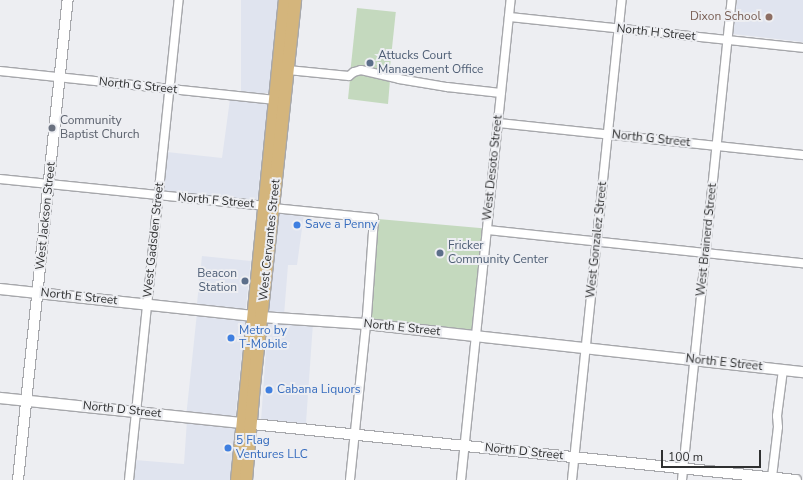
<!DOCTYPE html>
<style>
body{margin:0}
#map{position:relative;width:803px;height:480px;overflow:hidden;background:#edeef2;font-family:"Nunito Sans",sans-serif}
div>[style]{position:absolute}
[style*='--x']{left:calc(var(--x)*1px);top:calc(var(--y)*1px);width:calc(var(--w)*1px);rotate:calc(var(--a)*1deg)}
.built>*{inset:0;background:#e0e4ef;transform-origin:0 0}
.green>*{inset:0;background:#c4d9be;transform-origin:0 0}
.roads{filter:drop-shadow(1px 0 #a6a7ab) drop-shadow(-1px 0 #a6a7ab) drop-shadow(0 1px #a6a7ab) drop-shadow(0 -1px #a6a7ab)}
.minor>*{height:8px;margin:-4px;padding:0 4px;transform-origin:4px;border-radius:4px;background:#fff}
.tertiary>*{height:10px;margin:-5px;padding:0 5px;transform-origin:5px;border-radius:5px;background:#fff}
.primary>*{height:12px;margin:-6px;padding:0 6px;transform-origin:6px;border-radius:6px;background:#d4b57c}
.dots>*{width:11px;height:11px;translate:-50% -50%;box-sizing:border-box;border:2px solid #edeef2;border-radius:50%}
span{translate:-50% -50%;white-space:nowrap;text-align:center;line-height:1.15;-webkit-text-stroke:4px #edeef2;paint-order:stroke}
.education-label{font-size:12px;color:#785e54}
.right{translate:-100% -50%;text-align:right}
.street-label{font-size:12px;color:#2f3031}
.service-label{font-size:12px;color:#4e5e75}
.left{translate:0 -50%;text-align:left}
.worship-label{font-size:12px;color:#5b616d}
.shop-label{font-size:12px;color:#366cbe}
.scale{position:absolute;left:661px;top:450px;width:100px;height:18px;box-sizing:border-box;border:2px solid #2f3031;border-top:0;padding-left:5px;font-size:12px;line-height:14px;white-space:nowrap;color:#2f3031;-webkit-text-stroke:3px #edeef2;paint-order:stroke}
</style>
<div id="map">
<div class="built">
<div style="left:241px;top:0;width:38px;height:93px"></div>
<div style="clip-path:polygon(737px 0,803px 0,803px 42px,733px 34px)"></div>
<div style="clip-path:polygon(230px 99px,268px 102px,257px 202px,163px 193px,167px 152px,222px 158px)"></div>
<div style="clip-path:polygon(278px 212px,304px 214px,297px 265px,288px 265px,284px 315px,268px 314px)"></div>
<div style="left:202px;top:256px;width:49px;height:50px;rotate:6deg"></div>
<div style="left:197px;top:313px;width:49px;height:101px;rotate:6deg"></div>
<div style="left:268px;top:321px;width:45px;height:100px;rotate:4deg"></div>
<div style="clip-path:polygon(187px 420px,236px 425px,231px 480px,133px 480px,135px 460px,184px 464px)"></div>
</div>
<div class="green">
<div style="left:357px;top:8px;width:39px;height:61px;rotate:6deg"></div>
<div style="clip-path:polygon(361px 74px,390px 80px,388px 104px,348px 99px,350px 79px)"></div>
<div style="left:378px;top:219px;width:105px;height:102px;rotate:5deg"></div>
</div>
<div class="roads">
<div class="minor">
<div style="--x:509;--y:17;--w:296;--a:6"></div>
<div style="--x:288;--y:70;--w:61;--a:5.6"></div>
<div style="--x:349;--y:76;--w:6;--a:-39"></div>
<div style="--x:354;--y:72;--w:7;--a:-16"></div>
<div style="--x:361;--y:70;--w:39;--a:13"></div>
<div style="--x:399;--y:79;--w:49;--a:9.5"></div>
<div style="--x:447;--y:87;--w:54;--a:6.3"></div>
<div style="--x:0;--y:71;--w:277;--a:6"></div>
<div style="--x:498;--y:123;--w:307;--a:6"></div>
<div style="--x:0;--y:179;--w:265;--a:5.8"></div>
<div style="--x:273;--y:208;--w:101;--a:5.7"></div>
<div style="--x:374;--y:218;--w:97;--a:94.1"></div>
<div style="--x:367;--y:315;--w:166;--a:95.9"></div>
<div style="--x:487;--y:230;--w:318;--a:6"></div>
<div style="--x:772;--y:477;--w:50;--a:-83.2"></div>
<div style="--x:778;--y:427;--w:11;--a:-95"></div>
<div style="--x:777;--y:416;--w:46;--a:-82.6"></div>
<div style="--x:129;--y:480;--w:483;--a:-84.1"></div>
<div style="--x:461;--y:480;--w:483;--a:-84.1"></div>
<div style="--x:572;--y:480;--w:483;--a:-84.1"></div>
<div style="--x:682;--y:480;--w:483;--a:-84.1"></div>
</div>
<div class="tertiary">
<div style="--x:0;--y:289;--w:262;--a:6.1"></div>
<div style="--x:261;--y:317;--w:105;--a:3.8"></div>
<div style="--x:366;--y:324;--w:440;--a:6.3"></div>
<div style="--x:0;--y:398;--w:245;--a:5.9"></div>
<div style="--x:252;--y:424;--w:547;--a:5.88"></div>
<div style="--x:18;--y:480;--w:483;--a:-84.1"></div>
</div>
<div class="primary">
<div style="--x:237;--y:480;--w:482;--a:-84.3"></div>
<div style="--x:246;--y:480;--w:95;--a:-85.2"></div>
<div style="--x:254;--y:385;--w:387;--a:-83.9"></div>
</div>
</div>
<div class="dots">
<div style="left:769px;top:17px;background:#8d6e63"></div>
<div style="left:370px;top:63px;background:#5c6f8a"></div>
<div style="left:52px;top:128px;background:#6b7280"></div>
<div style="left:297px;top:225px;background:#3f7fe0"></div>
<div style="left:440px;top:253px;background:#5c6f8a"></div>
<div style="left:245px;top:281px;background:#5c6f8a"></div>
<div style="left:231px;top:338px;background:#3f7fe0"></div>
<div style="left:269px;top:390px;background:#3f7fe0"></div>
<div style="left:228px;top:448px;background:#3f7fe0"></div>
</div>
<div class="education-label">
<span class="right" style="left:761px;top:17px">Dixon School</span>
</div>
<div class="street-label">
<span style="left:656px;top:33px;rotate:6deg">North H Street</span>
<span style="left:138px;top:86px;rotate:6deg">North G Street</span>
<span style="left:651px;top:139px;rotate:6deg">North G Street</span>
<span style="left:493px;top:168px;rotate:-84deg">West Desoto Street</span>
<span style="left:216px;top:201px;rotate:5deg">North F Street</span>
<span style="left:46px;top:216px;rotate:-84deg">West Jackson Street</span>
<span style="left:154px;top:240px;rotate:-84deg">West Gadsden Street</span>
<span style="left:270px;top:240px;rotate:-84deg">West Cervantes Street</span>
<span style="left:597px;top:240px;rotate:-84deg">West Gonzalez Street</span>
<span style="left:707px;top:240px;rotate:-84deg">West Brainerd Street</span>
<span style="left:79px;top:297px;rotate:6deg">North E Street</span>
<span style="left:402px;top:328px;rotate:6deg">North E Street</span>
<span style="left:724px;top:363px;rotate:6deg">North E Street</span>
<span style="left:122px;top:410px;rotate:6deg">North D Street</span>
<span style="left:524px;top:452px;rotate:6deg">North D Street</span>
</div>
<div class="service-label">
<span class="left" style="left:378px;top:63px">Attucks Court<br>Management Office</span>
<span class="left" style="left:448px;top:253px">Fricker<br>Community Center</span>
<span class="right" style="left:237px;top:281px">Beacon<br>Station</span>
</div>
<div class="worship-label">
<span class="left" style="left:60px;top:128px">Community<br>Baptist Church</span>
</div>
<div class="shop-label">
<span class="left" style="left:305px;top:225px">Save a Penny</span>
<span class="left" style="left:239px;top:338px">Metro by<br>T-Mobile</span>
<span class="left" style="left:277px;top:390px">Cabana Liquors</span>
<span class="left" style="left:236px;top:448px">5 Flag<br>Ventures LLC</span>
</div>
<div class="scale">100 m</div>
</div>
